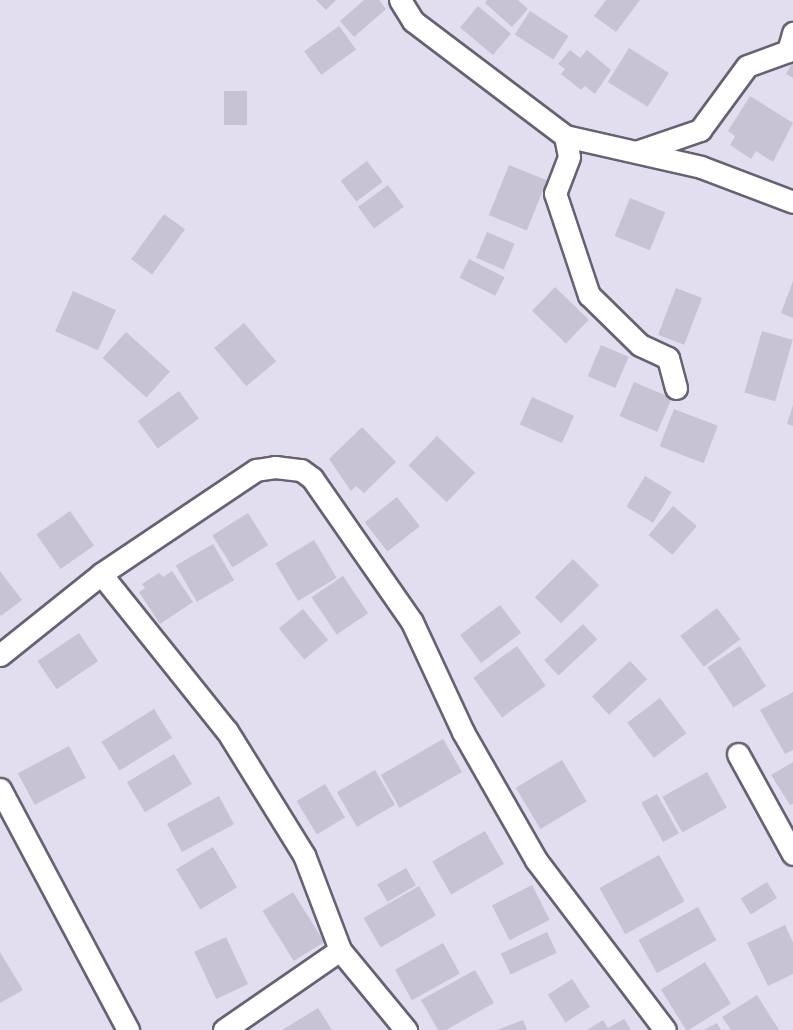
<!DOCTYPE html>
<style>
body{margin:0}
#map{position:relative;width:793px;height:1030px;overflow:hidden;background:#e2def0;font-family:"Crimson Pro",serif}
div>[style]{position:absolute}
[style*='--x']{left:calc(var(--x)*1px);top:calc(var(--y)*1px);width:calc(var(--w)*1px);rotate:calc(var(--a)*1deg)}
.building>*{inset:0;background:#c7c3d4;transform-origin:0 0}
.roads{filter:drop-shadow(2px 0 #666271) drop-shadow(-2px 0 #666271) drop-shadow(0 2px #666271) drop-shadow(0 -2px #666271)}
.minor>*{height:21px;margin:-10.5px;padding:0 10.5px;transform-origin:10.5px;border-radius:10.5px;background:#fff}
span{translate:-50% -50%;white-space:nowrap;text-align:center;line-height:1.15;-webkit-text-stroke:5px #f0ecfd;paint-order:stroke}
</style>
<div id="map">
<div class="building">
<div style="clip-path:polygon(316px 0,336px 0,326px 10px)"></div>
<div style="clip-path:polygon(364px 0,379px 0,386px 9px,354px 37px,340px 21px)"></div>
<div style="clip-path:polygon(487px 0,518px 0,528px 9px,512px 27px,485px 3px)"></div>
<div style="clip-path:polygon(606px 0,640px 0,616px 32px,594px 16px)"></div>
<div style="left:478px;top:6px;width:43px;height:28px;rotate:40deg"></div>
<div style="left:530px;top:11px;width:46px;height:28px;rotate:33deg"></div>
<div style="left:339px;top:26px;width:29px;height:43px;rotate:54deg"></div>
<div style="left:629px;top:48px;width:47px;height:40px;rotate:32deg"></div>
<div style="clip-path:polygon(570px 50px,580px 58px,587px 50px,611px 70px,595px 94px,585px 86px,581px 90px,561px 74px,565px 69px,558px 64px)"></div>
<div style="clip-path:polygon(793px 61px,793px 78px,786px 74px)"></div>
<div style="left:224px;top:91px;width:23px;height:34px"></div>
<div style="clip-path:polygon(750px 96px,793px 123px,773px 162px,756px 151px,751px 159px,730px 145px,735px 136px,728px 131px)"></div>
<div style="left:367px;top:161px;width:26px;height:33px;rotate:53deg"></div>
<div style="left:509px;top:165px;width:41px;height:54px;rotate:22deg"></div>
<div style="left:388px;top:185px;width:27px;height:37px;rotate:54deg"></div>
<div style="left:630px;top:198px;width:38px;height:41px;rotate:22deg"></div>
<div style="left:164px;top:214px;width:26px;height:56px;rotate:36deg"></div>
<div style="left:487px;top:232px;width:30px;height:28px;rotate:23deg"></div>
<div style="left:469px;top:259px;width:40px;height:21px;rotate:27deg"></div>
<div style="clip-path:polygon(793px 281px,793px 318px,781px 313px)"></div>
<div style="left:555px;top:287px;width:47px;height:33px;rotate:44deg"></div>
<div style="left:676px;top:288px;width:28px;height:50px;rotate:21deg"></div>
<div style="left:73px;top:291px;width:47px;height:44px;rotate:24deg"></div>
<div style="left:244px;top:323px;width:50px;height:39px;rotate:50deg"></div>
<div style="left:762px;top:331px;width:32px;height:64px;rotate:16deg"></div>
<div style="left:126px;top:332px;width:59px;height:35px;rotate:42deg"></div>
<div style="left:601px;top:345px;width:30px;height:34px;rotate:23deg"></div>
<div style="left:634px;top:382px;width:41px;height:37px;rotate:23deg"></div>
<div style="left:179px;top:391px;width:34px;height:51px;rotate:54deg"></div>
<div style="left:532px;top:397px;width:46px;height:30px;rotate:24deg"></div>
<div style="clip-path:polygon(793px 405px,793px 426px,787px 424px)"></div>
<div style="left:674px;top:409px;width:47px;height:40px;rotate:21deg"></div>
<div style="clip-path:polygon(362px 427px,396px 462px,364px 493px,356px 486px,351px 491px,329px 459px)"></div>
<div style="left:437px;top:436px;width:53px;height:41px;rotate:44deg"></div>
<div style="left:645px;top:476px;width:31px;height:36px;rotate:31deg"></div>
<div style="left:397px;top:497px;width:37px;height:41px;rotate:52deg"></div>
<div style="left:673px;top:506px;width:31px;height:38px;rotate:40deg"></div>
<div style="left:70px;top:511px;width:42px;height:41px;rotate:55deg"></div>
<div style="left:248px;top:513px;width:38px;height:42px;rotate:58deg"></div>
<div style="left:314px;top:540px;width:44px;height:45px;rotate:59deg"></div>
<div style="left:213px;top:544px;width:42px;height:43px;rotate:60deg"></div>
<div style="left:573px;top:559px;width:37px;height:54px;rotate:45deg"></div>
<div style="clip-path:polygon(0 571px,22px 600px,1px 616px,0 614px)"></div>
<div style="clip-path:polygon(172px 571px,193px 602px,160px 624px,139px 592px,145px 588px,142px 584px,159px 573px,163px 577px)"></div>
<div style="left:343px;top:576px;width:45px;height:38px;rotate:56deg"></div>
<div style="left:500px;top:605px;width:35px;height:50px;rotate:53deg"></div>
<div style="left:717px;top:608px;width:39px;height:46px;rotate:53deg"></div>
<div style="left:303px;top:609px;width:40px;height:31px;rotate:51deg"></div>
<div style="left:583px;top:624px;width:21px;height:53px;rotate:47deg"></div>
<div style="left:79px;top:633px;width:34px;height:50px;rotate:56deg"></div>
<div style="left:517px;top:646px;width:49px;height:54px;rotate:54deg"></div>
<div style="left:740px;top:646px;width:48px;height:39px;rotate:57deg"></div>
<div style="left:630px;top:661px;width:25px;height:52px;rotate:47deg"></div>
<div style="clip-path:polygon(793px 692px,793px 750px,785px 754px,760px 710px)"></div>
<div style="left:660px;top:698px;width:44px;height:41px;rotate:53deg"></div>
<div style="left:154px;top:709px;width:34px;height:62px;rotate:58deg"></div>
<div style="left:443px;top:739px;width:38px;height:72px;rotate:60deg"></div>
<div style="left:69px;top:746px;width:36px;height:58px;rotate:62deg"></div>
<div style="left:174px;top:754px;width:35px;height:55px;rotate:59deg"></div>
<div style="left:562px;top:760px;width:48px;height:54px;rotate:59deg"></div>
<div style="clip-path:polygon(793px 762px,793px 804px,790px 805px,771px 775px)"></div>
<div style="left:375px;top:770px;width:40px;height:44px;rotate:60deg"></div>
<div style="left:707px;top:772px;width:41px;height:51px;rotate:61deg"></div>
<div style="left:325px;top:784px;width:39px;height:33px;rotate:59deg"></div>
<div style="left:657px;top:794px;width:45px;height:18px;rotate:61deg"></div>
<div style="left:219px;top:796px;width:32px;height:59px;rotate:62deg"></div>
<div style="left:485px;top:831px;width:38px;height:61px;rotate:60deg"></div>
<div style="left:213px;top:847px;width:47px;height:43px;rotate:59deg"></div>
<div style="left:659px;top:855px;width:53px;height:68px;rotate:61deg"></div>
<div style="left:406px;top:868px;width:20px;height:33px;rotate:60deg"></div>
<div style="left:767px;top:882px;width:19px;height:31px;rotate:58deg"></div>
<div style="left:532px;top:885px;width:39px;height:45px;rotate:63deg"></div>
<div style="left:419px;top:886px;width:34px;height:64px;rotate:60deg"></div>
<div style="left:293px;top:892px;width:59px;height:36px;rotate:58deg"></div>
<div style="left:698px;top:907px;width:38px;height:68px;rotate:61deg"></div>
<div style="clip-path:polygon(785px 925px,793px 942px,793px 974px,768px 986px,747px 943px)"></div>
<div style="left:547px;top:932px;width:23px;height:51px;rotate:65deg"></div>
<div style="left:226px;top:937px;width:52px;height:35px;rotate:65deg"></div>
<div style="left:443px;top:943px;width:35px;height:55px;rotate:61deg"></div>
<div style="clip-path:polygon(0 952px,23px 990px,0 1003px)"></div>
<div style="left:705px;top:962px;width:49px;height:52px;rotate:58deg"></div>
<div style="clip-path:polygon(475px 970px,494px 1003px,446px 1030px,438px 1030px,421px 1000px)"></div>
<div style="left:572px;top:979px;width:33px;height:29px;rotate:57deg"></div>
<div style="clip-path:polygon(757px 995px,779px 1030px,731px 1030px,722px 1017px)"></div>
<div style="clip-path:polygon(318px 1008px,332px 1030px,282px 1030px)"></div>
<div style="clip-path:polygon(624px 1019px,631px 1030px,587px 1030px,603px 1020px,608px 1028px)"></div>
<div style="clip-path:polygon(523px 1020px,527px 1030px,497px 1030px)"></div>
<div style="clip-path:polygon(717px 1023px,721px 1030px,704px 1030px)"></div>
</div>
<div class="roads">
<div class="minor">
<div style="--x:400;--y:0;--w:25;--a:58"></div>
<div style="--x:413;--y:21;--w:191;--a:37.1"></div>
<div style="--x:565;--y:136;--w:139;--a:12.8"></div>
<div style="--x:701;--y:167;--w:98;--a:20.8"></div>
<div style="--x:565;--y:136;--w:21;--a:79"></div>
<div style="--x:569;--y:157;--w:39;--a:111"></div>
<div style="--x:555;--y:193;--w:108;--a:71.6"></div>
<div style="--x:589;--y:295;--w:71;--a:44.4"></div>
<div style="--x:640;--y:345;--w:31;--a:25"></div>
<div style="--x:668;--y:358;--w:31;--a:75"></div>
<div style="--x:639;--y:151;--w:65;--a:-19"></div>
<div style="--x:700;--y:130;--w:79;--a:-53.7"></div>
<div style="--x:747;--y:66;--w:44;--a:-20.1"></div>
<div style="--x:788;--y:51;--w:19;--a:-74"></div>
<div style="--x:101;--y:574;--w:201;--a:51.3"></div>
<div style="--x:227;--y:731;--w:146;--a:58.2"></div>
<div style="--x:304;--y:855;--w:102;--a:69.2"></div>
<div style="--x:0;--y:655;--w:129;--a:-38.7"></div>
<div style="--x:101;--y:574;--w:187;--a:-33.9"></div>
<div style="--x:256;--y:470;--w:19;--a:-9"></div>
<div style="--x:275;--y:467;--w:26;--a:7"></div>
<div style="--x:301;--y:470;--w:14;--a:36"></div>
<div style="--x:312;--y:478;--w:175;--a:55.2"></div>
<div style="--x:412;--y:622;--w:121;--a:65.1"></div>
<div style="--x:463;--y:732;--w:147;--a:60.3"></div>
<div style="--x:536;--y:860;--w:213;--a:52.8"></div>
<div style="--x:738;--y:754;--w:114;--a:61.2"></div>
<div style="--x:0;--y:789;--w:273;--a:62"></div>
<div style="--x:224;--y:1030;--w:141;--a:-34.6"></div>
<div style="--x:340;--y:950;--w:104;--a:50.5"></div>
</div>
</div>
</div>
